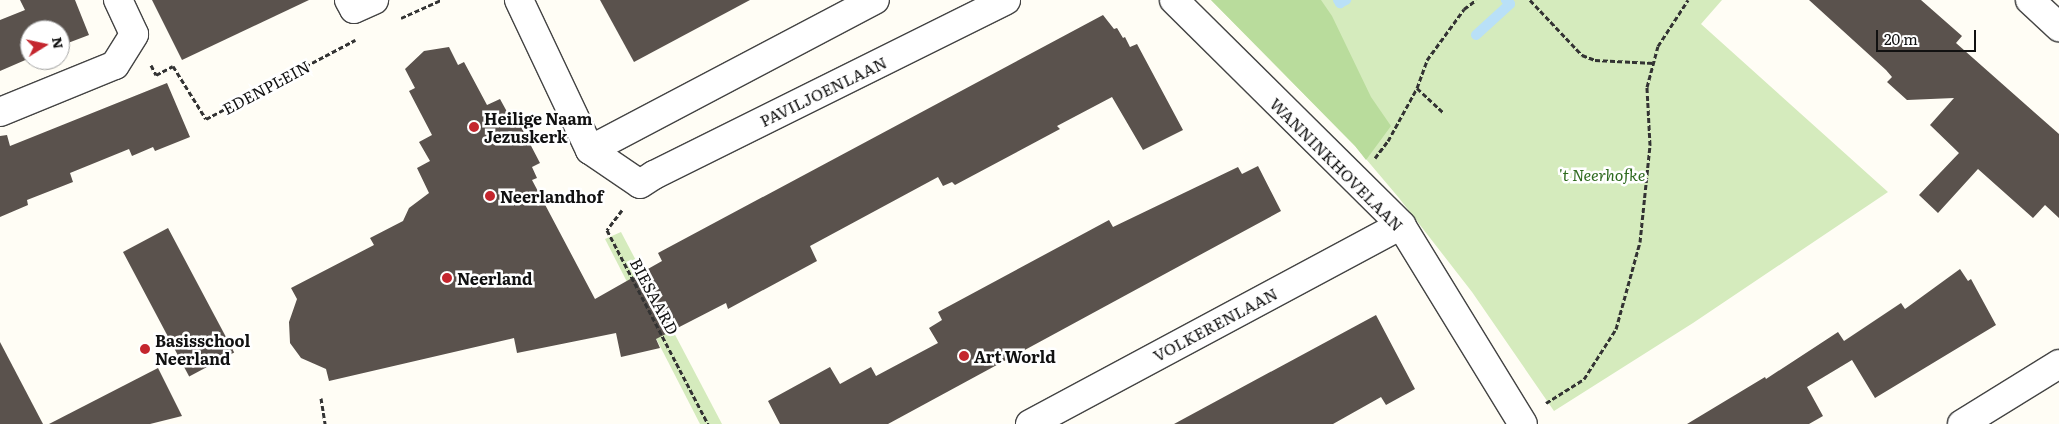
<!DOCTYPE html>
<style>
body{margin:0}
#map{position:relative;width:2059px;height:424px;overflow:hidden;background:#fffdf5;font-family:Literata,serif}
div>[style]{position:absolute}
[style*='--x']{left:calc(var(--x)*1px);top:calc(var(--y)*1px);width:calc(var(--w)*1px);rotate:calc(var(--a)*1deg)}
.green>*{inset:0;background:#d5ebbd}
.forest>*{inset:0;background:#b9dc9c}
.stream>*{height:10px;margin:-5px;padding:0 5px;transform-origin:5px;border-radius:5px;background:#b9e0f7}
.building>*{inset:0;background:#5a524d;transform-origin:0 0}
.path>*{height:3px;margin-top:-1.5px;transform-origin:0;background:repeating-linear-gradient(90deg,#333 0 5px,transparent 0 7.5px)}
.roads{filter:drop-shadow(1px 0 #444) drop-shadow(-1px 0 #444) drop-shadow(0 1px #444) drop-shadow(0 -1px #444)}
.minor>*{height:28px;margin:-14px;padding:0 14px;transform-origin:14px;border-radius:14px;background:#fff}
.dots>*{width:14px;height:14px;translate:-50% -50%;box-sizing:border-box;border:2px solid #fff;border-radius:50%}
span{translate:-50% -50%;white-space:nowrap;text-align:center;line-height:1.15;-webkit-text-stroke:5px #fff;paint-order:stroke}
.street-label{font-size:16px;color:#111}
.poi-label{font-size:16px;color:#111;font-weight:700}
.left{translate:0 -50%;text-align:left}
.park-label{font-size:16px;color:#2f6b1f;font-style:italic}
.north{position:absolute;left:20px;top:20px;width:50px;height:50px;box-sizing:border-box;background:#fff;border:1px solid #a0a0a0;border-radius:50%;rotate:80deg;font-size:14px;font-weight:700;line-height:20px;text-align:center;color:#111}
.north::after{content:'';display:block;margin:auto;width:18px;height:22px;background:#c4262e;clip-path:polygon(50% 0,100% 100%,50% 72%,0 100%)}
.scale{position:absolute;left:1876px;top:30px;width:100px;height:22px;box-sizing:border-box;border:2px solid #111;border-top:0;padding-left:6px;font-size:15px;line-height:18px;white-space:nowrap;color:#111;-webkit-text-stroke:4px #fff;paint-order:stroke}
</style>
<div id="map">
<div class="green">
<div style="clip-path:polygon(1211px 0,1722px 0,1701px 24px,1888px 192px,1693px 323px,1554px 411px,1472px 292px,1399px 198px,1355px 146px)"></div>
<div style="clip-path:polygon(621px 232px,722px 424px,700px 424px,605px 239px)"></div>
</div>
<div class="forest">
<div style="clip-path:polygon(1211px 0,1321px 0,1332px 16px,1371px 97px,1391px 126px,1366px 160px,1355px 146px)"></div>
</div>
<div class="stream">
<div style="--x:1338;--y:0;--w:4;--a:56"></div>
<div style="--x:1340;--y:3;--w:7;--a:-27"></div>
<div style="--x:1476;--y:35;--w:46;--a:-42.4"></div>
<div style="--x:1510;--y:4;--w:6;--a:-135"></div>
</div>
<div class="building">
<div style="clip-path:polygon(20px 0,75px 0,89px 35px,60px 46px,60px 30px,30px 30px,30px 58px,0 71px,0 20px,25px 10px)"></div>
<div style="clip-path:polygon(152px 0,309px 0,182px 60px)"></div>
<div style="clip-path:polygon(600px 0,750px 0,634px 62px)"></div>
<div style="clip-path:polygon(1809px 0,1921px 0,1962px 36px,1956px 43px,2059px 134px,2059px 218px,2045px 205px,2033px 218px,1978px 169px,1938px 213px,1919px 195px,1959px 153px,1930px 125px,1954px 98px,1907px 100px,1887px 82px,1892px 77px,1886px 70px)"></div>
<div style="clip-path:polygon(1103px 15px,1114px 29px,1117px 28px,1123px 38px,1125px 37px,1130px 47px,1137px 44px,1183px 130px,1143px 150px,1112px 97px,1057px 126px,1060px 129px,955px 185px,952px 182px,943px 186px,938px 177px,810px 246px,817px 261px,728px 309px,726px 303px,656px 339px,660px 348px,621px 357px,616px 333px,517px 353px,514px 338px,329px 381px,326px 369px,301px 358px,290px 343px,289px 322px,297px 299px,291px 288px,374px 245px,370px 238px,403px 221px,409px 208px,429px 193px,417px 168px,430px 161px,419px 142px,432px 135px,409px 91px,415px 88px,405px 69px,424px 51px,449px 47px,458px 65px,464px 62px,487px 105px,500px 99px,511px 119px,516px 117px,540px 163px,532px 167px,537px 178px,532px 180px,595px 299px,662px 261px,658px 253px)"></div>
<div style="clip-path:polygon(167px 83px,190px 137px,155px 151px,153px 147px,132px 156px,129px 149px,70px 173px,73px 182px,27px 200px,28px 205px,0 217px,0 136px,7px 135px,10px 146px)"></div>
<div style="clip-path:polygon(1258px 166px,1281px 211px,888px 424px,780px 424px,768px 401px,830px 367px,840px 384px,871px 367px,876px 376px,938px 343px,929px 328px,942px 320px,938px 312px,1109px 220px,1113px 227px,1238px 167px,1242px 174px)"></div>
<div style="left:168px;top:228px;width:141px;height:51px;rotate:62deg"></div>
<div style="clip-path:polygon(1960px 269px,1968px 281px,1971px 279px,1996px 325px,1875px 398px,1852px 360px,1807px 387px,1823px 416px,1809px 424px,1687px 424px,1765px 377px,1766px 379px,1838px 332px,1844px 341px,1901px 303px,1905px 309px)"></div>
<div style="clip-path:polygon(1376px 315px,1415px 389px,1386px 405px,1381px 397px,1333px 424px,1174px 424px)"></div>
<div style="clip-path:polygon(0 342px,43px 424px,0 424px)"></div>
<div style="clip-path:polygon(158px 368px,182px 416px,150px 424px,49px 424px)"></div>
</div>
<div class="path">
<div style="--x:1530;--y:0;--w:76;--a:46.6"></div>
<div style="--x:1582;--y:55;--w:14;--a:21"></div>
<div style="--x:1595;--y:60;--w:59;--a:2.9"></div>
<div style="--x:401;--y:18;--w:44;--a:-24.2"></div>
<div style="--x:151;--y:65;--w:11;--a:63"></div>
<div style="--x:156;--y:75;--w:19;--a:-28"></div>
<div style="--x:173;--y:66;--w:62;--a:58.1"></div>
<div style="--x:206;--y:119;--w:169;--a:-27.9"></div>
<div style="--x:1417;--y:88;--w:35;--a:43"></div>
<div style="--x:1375;--y:158;--w:21;--a:-53"></div>
<div style="--x:1388;--y:141;--w:60;--a:-61.3"></div>
<div style="--x:1417;--y:88;--w:30;--a:-70"></div>
<div style="--x:1427;--y:60;--w:63;--a:-54"></div>
<div style="--x:1464;--y:9;--w:15;--a:-37"></div>
<div style="--x:622;--y:210;--w:25;--a:127"></div>
<div style="--x:607;--y:230;--w:219;--a:62.5"></div>
<div style="--x:321;--y:398;--w:26;--a:81"></div>
<div style="--x:1546;--y:403;--w:45;--a:-32.3"></div>
<div style="--x:1584;--y:379;--w:59;--a:-57.4"></div>
<div style="--x:1616;--y:329;--w:90;--a:-74.6"></div>
<div style="--x:1640;--y:242;--w:98;--a:-84.1"></div>
<div style="--x:1650;--y:145;--w:58;--a:-93"></div>
<div style="--x:1647;--y:87;--w:42;--a:-75"></div>
<div style="--x:1658;--y:46;--w:55;--a:-56.9"></div>
</div>
<div class="roads">
<div class="minor">
<div style="--x:349;--y:0;--w:10;--a:61"></div>
<div style="--x:354;--y:9;--w:22;--a:-24"></div>
<div style="--x:519;--y:0;--w:166;--a:64.7"></div>
<div style="--x:590;--y:150;--w:60;--a:34.2"></div>
<div style="--x:640;--y:184;--w:17;--a:-33"></div>
<div style="--x:654;--y:175;--w:393;--a:-26.4"></div>
<div style="--x:1174;--y:0;--w:320;--a:44.7"></div>
<div style="--x:1401;--y:225;--w:233;--a:58.5"></div>
<div style="--x:2030;--y:0;--w:40;--a:43"></div>
<div style="--x:0;--y:112;--w:124;--a:-22.2"></div>
<div style="--x:115;--y:65;--w:36;--a:-58"></div>
<div style="--x:134;--y:34;--w:38;--a:-115"></div>
<div style="--x:590;--y:150;--w:322;--a:-27.8"></div>
<div style="--x:1030;--y:424;--w:421;--a:-28.2"></div>
<div style="--x:1962;--y:424;--w:114;--a:-31.7"></div>
</div>
</div>
<div class="dots">
<div style="left:474px;top:127px;background:#c4262e"></div>
<div style="left:490px;top:196px;background:#c4262e"></div>
<div style="left:447px;top:278px;background:#c4262e"></div>
<div style="left:145px;top:349px;background:#c4262e"></div>
<div style="left:964px;top:356px;background:#c4262e"></div>
</div>
<div class="street-label">
<span style="left:266px;top:87px;rotate:-28deg">EDENPLEIN</span>
<span style="left:823px;top:91px;rotate:-26deg">PAVILJOENLAAN</span>
<span style="left:1337px;top:164px;rotate:45deg">WANNINKHOVELAAN</span>
<span style="left:655px;top:296px;rotate:62deg">BIESAARD</span>
<span style="left:1215px;top:324px;rotate:-28deg">VOLKERENLAAN</span>
</div>
<div class="poi-label">
<span class="left" style="left:484px;top:127px">Heilige Naam<br>Jezuskerk</span>
<span class="left" style="left:500px;top:196px">Neerlandhof</span>
<span class="left" style="left:457px;top:278px">Neerland</span>
<span class="left" style="left:155px;top:349px">Basisschool<br>Neerland</span>
<span class="left" style="left:974px;top:356px">Art World</span>
</div>
<div class="park-label">
<span style="left:1602px;top:174px">'t Neerhofke</span>
</div>
<div class="north">N</div>
<div class="scale">20 m</div>
</div>
